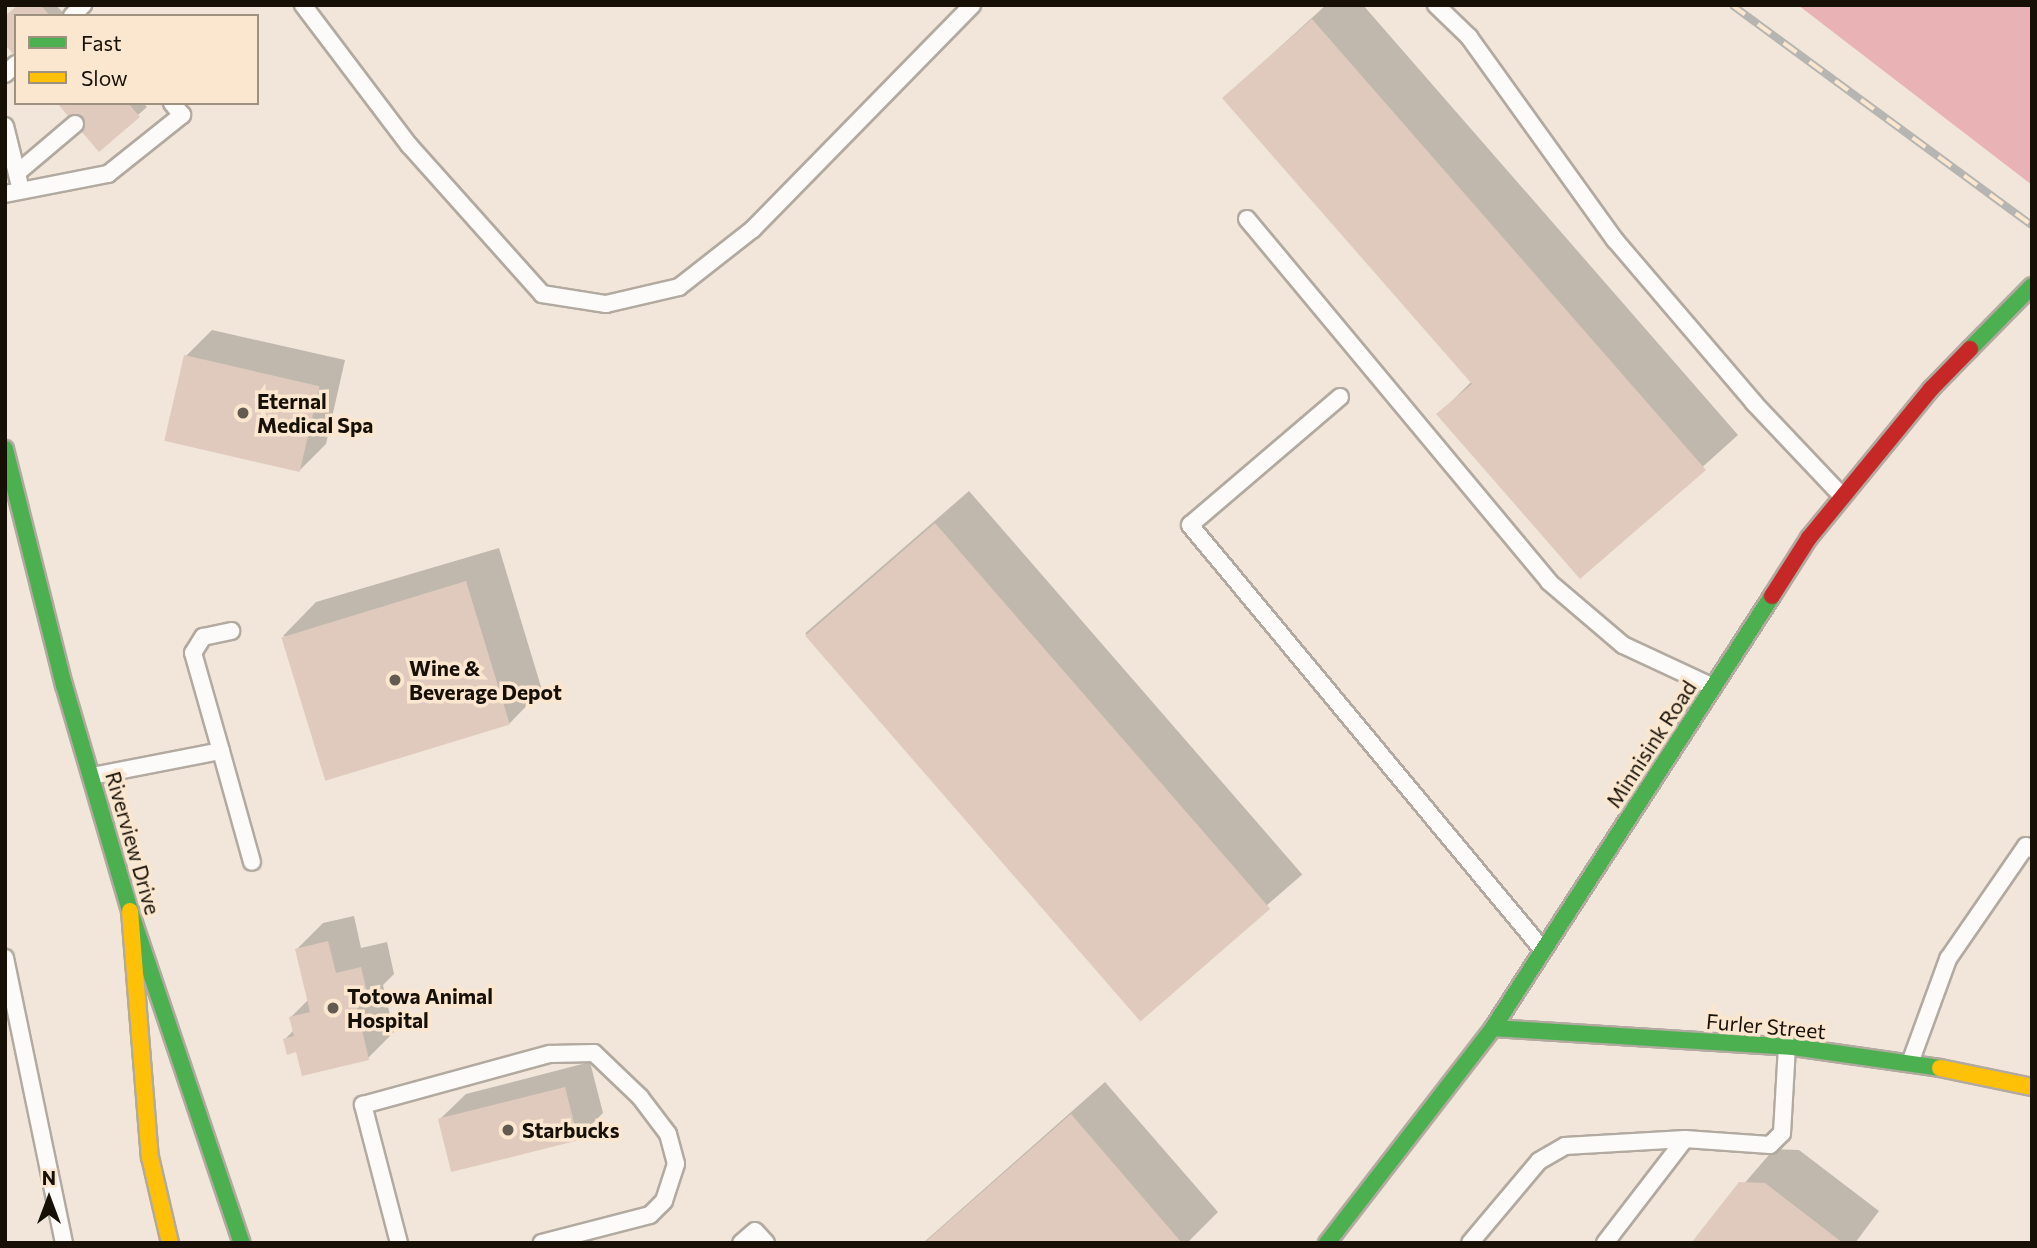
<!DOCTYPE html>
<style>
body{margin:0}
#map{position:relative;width:2037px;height:1248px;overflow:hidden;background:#f1e6d9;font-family:Commissioner,sans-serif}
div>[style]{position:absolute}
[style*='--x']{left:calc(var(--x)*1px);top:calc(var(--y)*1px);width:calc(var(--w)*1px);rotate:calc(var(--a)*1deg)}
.forest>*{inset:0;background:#e9b2b5}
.shadow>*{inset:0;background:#0003;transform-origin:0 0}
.building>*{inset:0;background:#e0cabe;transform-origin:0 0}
.roads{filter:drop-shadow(2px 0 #b2aaa0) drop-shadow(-2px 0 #b2aaa0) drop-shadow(0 2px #b2aaa0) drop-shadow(0 -2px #b2aaa0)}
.lane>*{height:16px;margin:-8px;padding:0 8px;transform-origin:8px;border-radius:8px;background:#fdfbf9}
.fast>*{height:16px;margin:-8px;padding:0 8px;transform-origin:8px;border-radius:8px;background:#4caf50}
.slow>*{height:16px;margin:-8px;padding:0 8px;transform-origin:8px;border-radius:8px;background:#ffc107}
.jam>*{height:16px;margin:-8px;padding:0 8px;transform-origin:8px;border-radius:8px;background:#c62828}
.rail>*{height:8px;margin-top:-4px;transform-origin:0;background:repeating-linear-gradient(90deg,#fbe7cf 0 16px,#b7b5b2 0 32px);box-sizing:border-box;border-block:2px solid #b7b5b2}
.dots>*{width:19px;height:19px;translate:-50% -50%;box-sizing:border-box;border:4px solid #fbe7cf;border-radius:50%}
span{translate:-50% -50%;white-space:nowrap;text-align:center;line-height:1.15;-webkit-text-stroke:7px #fbe7cf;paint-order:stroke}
.poi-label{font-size:21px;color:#161007;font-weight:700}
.left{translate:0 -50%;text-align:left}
.street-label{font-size:21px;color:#161007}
.frame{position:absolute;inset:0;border:7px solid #161007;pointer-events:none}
.legend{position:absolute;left:14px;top:14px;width:245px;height:91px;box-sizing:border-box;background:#fbe7cf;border:2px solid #9f917f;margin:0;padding:9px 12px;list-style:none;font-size:21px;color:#161007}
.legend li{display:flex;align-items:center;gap:14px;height:35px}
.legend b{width:35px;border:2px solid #9f917f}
.north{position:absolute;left:14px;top:1164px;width:70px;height:70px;-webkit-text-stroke:5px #fbe7cf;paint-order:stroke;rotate:0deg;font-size:19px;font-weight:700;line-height:28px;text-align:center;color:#161007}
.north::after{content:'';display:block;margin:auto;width:24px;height:32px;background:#161007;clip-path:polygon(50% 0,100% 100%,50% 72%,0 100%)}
</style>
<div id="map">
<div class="forest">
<div style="clip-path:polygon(1798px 5px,2032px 5px,2032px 185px)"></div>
</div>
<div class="shadow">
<div style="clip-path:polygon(19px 5px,56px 5px,66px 16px,16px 16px)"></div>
<div style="clip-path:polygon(1326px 5px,1363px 5px,1738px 435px,1580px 577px,1438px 415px,1472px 381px,1224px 98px)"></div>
<div style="clip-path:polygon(59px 103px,143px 103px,147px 107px,138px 115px)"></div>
<div style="clip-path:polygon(212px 330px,345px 360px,326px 444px,300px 470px,186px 356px)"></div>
<div style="left:969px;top:491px;width:508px;height:217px;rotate:49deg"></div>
<div style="clip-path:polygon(499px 548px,542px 690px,509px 724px,283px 636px,316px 602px)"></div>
<div style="clip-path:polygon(354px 916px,361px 948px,387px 942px,394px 974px,383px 985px,394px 1032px,368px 1058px,298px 1050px,285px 1039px,294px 1030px,291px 1017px,309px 999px,297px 949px,323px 923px)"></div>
<div style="clip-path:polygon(590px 1062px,603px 1113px,577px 1139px,439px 1120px,466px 1094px)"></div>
<div style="clip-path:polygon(1105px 1082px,1218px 1212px,1187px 1243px,923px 1243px)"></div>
<div style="clip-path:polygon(1774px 1149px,1799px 1150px,1879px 1211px,1855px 1243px,1693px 1243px)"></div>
</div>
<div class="building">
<div style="clip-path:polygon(18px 5px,41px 5px,50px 16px,16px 16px,16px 57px,5px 45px,5px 16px)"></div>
<div style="clip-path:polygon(1312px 19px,1706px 470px,1580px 579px,1436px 414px,1472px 384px,1222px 98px)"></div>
<div style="clip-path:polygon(57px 103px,128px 103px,140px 117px,99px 152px)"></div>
<div style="left:184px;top:355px;width:139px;height:88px;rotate:13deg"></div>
<div style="left:935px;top:523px;width:511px;height:172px;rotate:49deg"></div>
<div style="left:466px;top:581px;width:150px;height:193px;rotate:73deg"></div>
<div style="clip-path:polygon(328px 941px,336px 973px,361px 967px,369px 1001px,356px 1004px,369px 1060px,302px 1076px,296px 1052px,287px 1055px,283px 1039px,294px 1036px,289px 1017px,310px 1012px,295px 949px)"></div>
<div style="left:565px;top:1087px;width:55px;height:131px;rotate:76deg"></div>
<div style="clip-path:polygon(1071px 1114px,1182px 1243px,924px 1243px)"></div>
<div style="clip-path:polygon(1739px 1182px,1765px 1183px,1843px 1243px,1691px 1243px)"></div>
</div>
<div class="roads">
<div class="lane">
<div style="--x:303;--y:5;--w:176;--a:52.9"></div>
<div style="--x:409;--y:145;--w:200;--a:48.2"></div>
<div style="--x:542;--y:294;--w:65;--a:8.9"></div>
<div style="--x:606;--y:304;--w:75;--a:-13.1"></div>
<div style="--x:679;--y:287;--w:94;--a:-38.1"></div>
<div style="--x:753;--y:229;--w:313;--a:-45.6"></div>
<div style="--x:1436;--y:5;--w:46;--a:44.1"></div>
<div style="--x:1469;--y:37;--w:250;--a:54.3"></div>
<div style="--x:1615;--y:240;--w:214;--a:49.5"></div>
<div style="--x:1754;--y:403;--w:128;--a:46.6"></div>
<div style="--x:72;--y:16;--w:16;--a:-45"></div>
<div style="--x:5;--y:74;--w:15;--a:-42"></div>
<div style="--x:5;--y:126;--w:58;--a:76"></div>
<div style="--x:17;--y:173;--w:76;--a:-40.2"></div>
<div style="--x:5;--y:194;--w:105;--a:-11"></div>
<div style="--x:108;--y:174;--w:95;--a:-38.6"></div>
<div style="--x:182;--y:115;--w:16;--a:-130"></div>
<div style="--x:1247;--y:219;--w:472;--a:50.2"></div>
<div style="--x:1549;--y:582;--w:97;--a:40.4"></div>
<div style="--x:1623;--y:645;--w:99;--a:25"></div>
<div style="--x:1340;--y:397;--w:197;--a:139.5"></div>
<div style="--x:1190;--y:525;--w:552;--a:50.29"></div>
<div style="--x:221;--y:751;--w:115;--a:74.4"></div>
<div style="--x:92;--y:776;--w:131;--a:-11"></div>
<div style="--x:221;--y:751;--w:102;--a:-105.9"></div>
<div style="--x:193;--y:653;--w:19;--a:-58"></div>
<div style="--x:203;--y:637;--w:29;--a:-12"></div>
<div style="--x:5;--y:958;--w:291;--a:78.3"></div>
<div style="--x:1910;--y:1063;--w:111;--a:-69.9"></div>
<div style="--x:1948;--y:959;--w:137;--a:-55.4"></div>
<div style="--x:2026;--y:846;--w:7;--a:27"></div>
<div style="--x:399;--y:1243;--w:143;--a:-104.6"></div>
<div style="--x:363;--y:1105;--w:194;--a:-15.3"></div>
<div style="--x:550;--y:1054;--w:44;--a:-1.3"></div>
<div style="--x:594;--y:1053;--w:64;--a:43.7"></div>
<div style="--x:640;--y:1097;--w:46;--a:52.9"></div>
<div style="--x:668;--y:1134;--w:31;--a:75"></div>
<div style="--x:676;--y:1164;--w:39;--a:108"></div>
<div style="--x:664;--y:1201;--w:20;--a:135"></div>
<div style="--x:650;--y:1215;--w:112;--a:165.5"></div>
<div style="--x:741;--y:1243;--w:18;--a:-41"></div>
<div style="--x:755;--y:1231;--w:16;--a:47"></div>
<div style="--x:1470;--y:1243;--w:107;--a:-49.9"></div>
<div style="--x:1539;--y:1161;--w:30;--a:-30"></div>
<div style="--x:1565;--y:1146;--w:120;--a:-3.3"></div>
<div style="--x:1605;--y:1243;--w:131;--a:-52.4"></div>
<div style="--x:1685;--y:1139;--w:85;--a:4"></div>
<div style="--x:1770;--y:1145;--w:17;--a:-45"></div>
<div style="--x:1782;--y:1133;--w:86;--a:-86.7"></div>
</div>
<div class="fast">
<div style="--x:1970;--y:349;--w:88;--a:-45.5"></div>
<div style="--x:5;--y:449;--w:243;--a:76"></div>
<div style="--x:64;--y:685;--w:235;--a:73.7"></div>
<div style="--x:130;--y:911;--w:350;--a:71.4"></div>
<div style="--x:1493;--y:1028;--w:301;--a:3.6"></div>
<div style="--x:1793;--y:1047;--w:148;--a:8.1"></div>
<div style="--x:1327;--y:1243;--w:272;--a:-52.3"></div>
<div style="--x:1493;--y:1028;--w:514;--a:-57.14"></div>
</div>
<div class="slow">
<div style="--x:130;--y:911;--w:247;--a:85.4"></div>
<div style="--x:150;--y:1157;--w:88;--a:76.9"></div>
<div style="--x:1940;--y:1068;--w:94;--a:11.7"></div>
</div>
<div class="jam">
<div style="--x:1772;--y:596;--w:69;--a:-57.5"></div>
<div style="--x:1809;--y:538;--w:193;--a:-50.7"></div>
<div style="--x:1931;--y:389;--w:56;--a:-45.7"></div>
</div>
</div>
<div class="rail">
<div style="--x:1732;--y:5;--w:372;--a:36.3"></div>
</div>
<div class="dots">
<div style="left:243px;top:413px;background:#635b50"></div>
<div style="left:395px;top:680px;background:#635b50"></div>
<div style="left:333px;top:1008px;background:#635b50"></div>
<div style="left:508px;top:1130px;background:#635b50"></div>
</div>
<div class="poi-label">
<span class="left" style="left:257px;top:413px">Eternal<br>Medical Spa</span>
<span class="left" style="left:409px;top:680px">Wine &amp;<br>Beverage Depot</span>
<span class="left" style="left:347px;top:1008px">Totowa Animal<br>Hospital</span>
<span class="left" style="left:522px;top:1130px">Starbucks</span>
</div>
<div class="street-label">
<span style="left:1651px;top:744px;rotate:-57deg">Minnisink Road</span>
<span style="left:133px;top:843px;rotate:74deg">Riverview Drive</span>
<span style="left:1766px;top:1026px;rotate:5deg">Furler Street</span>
</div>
<div class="frame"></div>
<ul class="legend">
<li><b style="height:9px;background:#4caf50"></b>Fast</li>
<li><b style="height:9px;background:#ffc107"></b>Slow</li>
</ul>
<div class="north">N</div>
</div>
